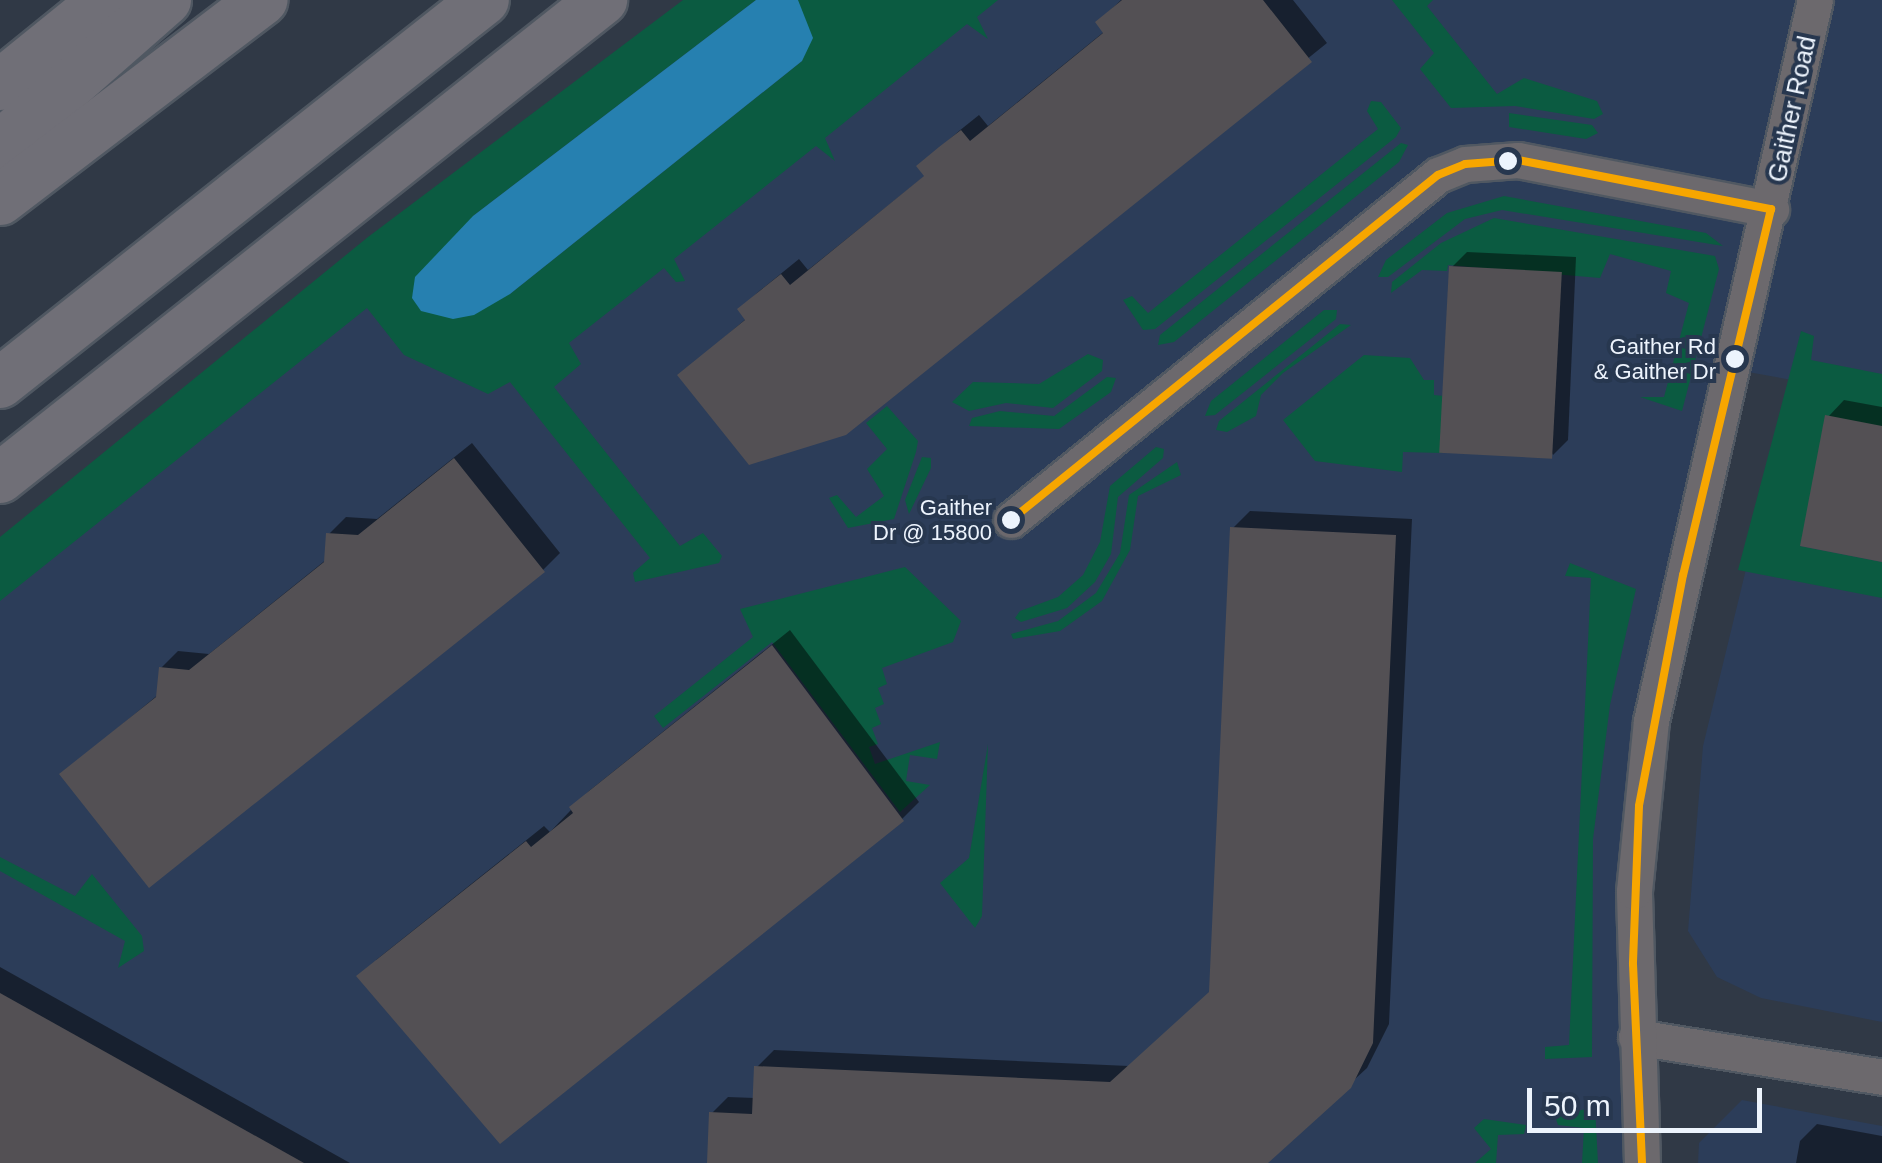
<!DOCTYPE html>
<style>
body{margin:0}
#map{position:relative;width:1882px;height:1163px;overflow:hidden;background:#303946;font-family:Arial,sans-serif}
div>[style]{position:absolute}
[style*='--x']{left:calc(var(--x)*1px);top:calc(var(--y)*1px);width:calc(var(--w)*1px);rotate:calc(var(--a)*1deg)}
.built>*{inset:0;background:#2c3d59}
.green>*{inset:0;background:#0b5b41}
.water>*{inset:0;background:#2680b0}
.shadow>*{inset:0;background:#0007}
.building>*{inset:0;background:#535054;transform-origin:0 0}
.roads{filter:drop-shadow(2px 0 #505862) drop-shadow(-2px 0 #505862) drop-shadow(0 2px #505862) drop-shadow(0 -2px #505862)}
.minor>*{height:35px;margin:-17.5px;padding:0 17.5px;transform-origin:17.5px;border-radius:17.5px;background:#6c696d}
.highway>*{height:50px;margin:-25px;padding:0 25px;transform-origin:25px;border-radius:25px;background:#706f77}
.bus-1>*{height:8px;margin:-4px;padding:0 4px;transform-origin:4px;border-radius:4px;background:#f7a600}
.dots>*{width:28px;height:28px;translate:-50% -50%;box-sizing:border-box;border:5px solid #27374f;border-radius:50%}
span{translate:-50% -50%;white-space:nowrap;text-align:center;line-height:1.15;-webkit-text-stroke:8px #27374f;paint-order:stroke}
.bus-label{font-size:22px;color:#edf4fd}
.right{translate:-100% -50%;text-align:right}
.street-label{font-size:25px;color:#edf4fd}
.scale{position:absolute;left:1527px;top:1088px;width:235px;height:45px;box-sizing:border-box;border:5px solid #edf4fd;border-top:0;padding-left:12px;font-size:30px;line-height:35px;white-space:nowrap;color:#edf4fd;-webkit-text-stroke:8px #27374f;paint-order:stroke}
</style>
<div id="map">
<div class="built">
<div style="clip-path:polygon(688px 0,1882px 0,1882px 1022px,1761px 998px,1717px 977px,1688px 931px,1703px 746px,1792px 380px,1726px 368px,1643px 720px,1633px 1163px,0 1163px,0 548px)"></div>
<div style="clip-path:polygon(1742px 1100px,1882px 1126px,1882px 1163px,1698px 1163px,1699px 1143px)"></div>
</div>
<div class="green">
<div style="clip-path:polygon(683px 0,756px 0,473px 216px,510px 294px,802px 61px,798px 0,998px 0,977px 17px,988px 39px,967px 24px,825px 138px,835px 161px,816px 146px,674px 259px,685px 281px,676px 282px,664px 268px,569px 343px,581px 364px,554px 387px,680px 546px,703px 533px,722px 556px,719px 563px,635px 582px,633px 573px,650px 558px,510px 382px,488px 394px,404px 355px,367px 308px,0 601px,0 537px,368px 237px)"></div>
<div style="clip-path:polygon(1392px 0,1433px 0,1427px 6px,1497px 94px,1524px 78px,1597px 101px,1603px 114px,1594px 119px,1515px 106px,1451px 108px,1420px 69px,1434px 53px)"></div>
<div style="clip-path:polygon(1371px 101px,1381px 102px,1401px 128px,1396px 137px,1155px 329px,1143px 330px,1123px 300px,1132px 296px,1148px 313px,1378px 129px,1367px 111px)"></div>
<div style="clip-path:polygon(1509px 113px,1592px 125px,1598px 133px,1586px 139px,1509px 127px)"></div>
<div style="clip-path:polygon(1401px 143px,1408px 145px,1399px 162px,1174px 342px,1158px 345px,1160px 335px)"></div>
<div style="clip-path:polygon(1504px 196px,1706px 233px,1723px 246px,1502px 210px,1465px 219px,1388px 277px,1378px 277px,1386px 260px,1447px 213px)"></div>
<div style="clip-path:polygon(1494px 218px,1715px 256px,1719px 269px,1682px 411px,1640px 397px,1664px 397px,1689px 303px,1666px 293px,1671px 271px,1610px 254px,1600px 278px,1448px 265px,1447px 271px,1422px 270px,1391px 293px,1392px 282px,1441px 243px)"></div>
<div style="clip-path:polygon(1324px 310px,1337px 310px,1336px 319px,1215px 415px,1205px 416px,1211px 401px)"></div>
<div style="clip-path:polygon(1340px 324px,1351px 325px,1283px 373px,1261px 395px,1256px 416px,1227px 432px,1216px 430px,1219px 421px)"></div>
<div style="clip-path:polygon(1801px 331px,1814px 336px,1811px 360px,1882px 374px,1882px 426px,1800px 546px,1882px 562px,1882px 598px,1738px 570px)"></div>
<div style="clip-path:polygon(1088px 354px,1103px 360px,1102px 371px,1053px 408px,1006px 403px,969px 411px,952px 402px,973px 382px,1039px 384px)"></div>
<div style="clip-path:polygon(1364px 355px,1410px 358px,1424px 380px,1434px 380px,1434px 395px,1444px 396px,1442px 453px,1403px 452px,1402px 472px,1315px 461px,1283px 420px)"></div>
<div style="clip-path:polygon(1107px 377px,1116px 378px,1111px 392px,1059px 429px,969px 426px,972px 418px,1000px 411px,1054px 416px)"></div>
<div style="clip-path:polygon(887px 406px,918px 441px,916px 452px,894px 519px,848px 528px,829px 498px,837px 495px,856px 517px,884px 496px,867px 469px,887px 449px,866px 423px)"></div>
<div style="clip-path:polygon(1156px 447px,1164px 449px,1163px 458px,1118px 497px,1111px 554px,1095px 582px,1067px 608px,1021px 622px,1015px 618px,1020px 611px,1058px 597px,1083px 575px,1100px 542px,1110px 486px)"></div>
<div style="clip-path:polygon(922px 457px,931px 458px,931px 468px,909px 514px,905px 500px)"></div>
<div style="clip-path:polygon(1177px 462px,1181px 475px,1138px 496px,1130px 550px,1102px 601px,1060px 631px,1013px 639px,1011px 634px,1058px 621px,1096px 593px,1120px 553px,1129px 495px)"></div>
<div style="clip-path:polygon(1570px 563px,1636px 589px,1610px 705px,1593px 839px,1592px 1057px,1545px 1059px,1545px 1047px,1569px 1045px,1591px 578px,1565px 576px)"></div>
<div style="clip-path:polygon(905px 567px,961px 621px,953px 642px,882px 668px,887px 684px,878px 688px,884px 704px,875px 708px,881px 724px,872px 728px,878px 744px,869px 747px,875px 764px,940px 742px,937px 759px,910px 755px,906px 781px,930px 785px,900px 812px,772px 642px,663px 728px,654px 716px,753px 637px,740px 609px)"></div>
<div style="clip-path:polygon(988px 744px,982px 916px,975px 928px,940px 883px,969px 858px)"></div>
<div style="clip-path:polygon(0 857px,75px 896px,92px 874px,142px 936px,144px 951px,118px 968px,125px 941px,0 871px)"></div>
<div style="clip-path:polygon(1595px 1107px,1598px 1163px,1582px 1163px,1584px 1128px,1558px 1125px,1555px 1116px)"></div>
<div style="clip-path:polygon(1484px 1119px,1526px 1125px,1524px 1134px,1498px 1135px,1496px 1163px,1475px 1163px,1491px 1149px,1474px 1128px)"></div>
</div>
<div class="water">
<div style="clip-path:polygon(756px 0,798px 0,813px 38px,802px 61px,510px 294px,474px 315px,453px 319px,421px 311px,412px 298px,415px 277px,473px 216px)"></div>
</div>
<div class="shadow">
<div style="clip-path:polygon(1121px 0,1293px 0,1327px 43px,845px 433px,680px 375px,747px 318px,740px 310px,757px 293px,799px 259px,808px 270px,926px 175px,919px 166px,959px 131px,979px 115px,988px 126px,1105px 31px,1098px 22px)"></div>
<div style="clip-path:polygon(1467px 252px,1576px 257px,1568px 440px,1553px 455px,1452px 267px)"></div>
<div style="clip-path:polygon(1844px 400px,1882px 407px,1882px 560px,1828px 417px)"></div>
<div style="clip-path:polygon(472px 443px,560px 553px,543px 570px,62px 774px,159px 694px,161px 668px,178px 651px,209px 654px,327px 559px,329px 534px,346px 517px,377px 519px)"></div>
<div style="clip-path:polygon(1250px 511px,1412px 519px,1389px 1024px,1367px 1068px,1264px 1163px,709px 1163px,712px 1113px,728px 1097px,755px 1098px,757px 1067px,774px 1050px,1129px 1066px,1212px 991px,1233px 528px)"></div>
<div style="clip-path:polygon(790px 630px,919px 802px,902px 819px,376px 960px,544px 826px,550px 832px,589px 791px)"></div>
<div style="clip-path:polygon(0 967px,350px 1163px,0 1163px)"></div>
<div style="clip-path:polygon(1817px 1124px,1882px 1136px,1882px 1163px,1796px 1163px,1800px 1141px)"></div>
</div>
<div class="building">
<div style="clip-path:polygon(1122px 0,1263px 0,1312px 62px,846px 435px,749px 465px,677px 375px,745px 320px,737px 309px,781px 274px,790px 285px,924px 176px,916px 166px,939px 147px,961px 130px,970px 141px,1103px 33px,1095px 22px)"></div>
<div style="left:1449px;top:266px;width:113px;height:187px;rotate:3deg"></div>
<div style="clip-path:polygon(1825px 415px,1882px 426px,1882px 562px,1800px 546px)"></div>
<div style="clip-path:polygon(454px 458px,545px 572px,149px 888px,59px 774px,156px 697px,159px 667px,189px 670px,324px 562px,326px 533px,358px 535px)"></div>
<div style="clip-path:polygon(1230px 527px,1396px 535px,1373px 1043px,1351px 1088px,1268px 1163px,707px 1163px,709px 1112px,752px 1114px,754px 1066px,1110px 1082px,1209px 992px)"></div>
<div style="clip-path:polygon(772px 645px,904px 821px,500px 1144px,356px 976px,526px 841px,531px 847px,573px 813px,569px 807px)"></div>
<div style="clip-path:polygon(0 993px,195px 1102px,304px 1163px,0 1163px)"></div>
</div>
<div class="roads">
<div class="minor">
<div style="--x:1011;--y:520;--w:549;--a:-38.94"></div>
<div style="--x:1438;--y:175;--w:29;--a:-22"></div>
<div style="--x:1465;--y:164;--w:53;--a:-4.3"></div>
<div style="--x:1518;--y:160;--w:258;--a:11"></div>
<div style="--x:1636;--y:1037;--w:249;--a:9.2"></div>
<div style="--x:1642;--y:1163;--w:272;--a:-91.7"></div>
<div style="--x:1634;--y:891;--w:171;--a:-84.3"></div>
<div style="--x:1651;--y:721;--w:739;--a:-77.19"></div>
</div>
<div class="highway">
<div style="--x:0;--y:85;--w:135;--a:-39"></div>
<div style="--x:0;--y:146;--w:221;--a:-41.3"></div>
<div style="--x:0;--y:200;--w:330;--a:-37.3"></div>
<div style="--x:0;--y:383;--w:617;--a:-38.36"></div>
<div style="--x:0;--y:478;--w:769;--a:-38.45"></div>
</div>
</div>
<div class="bus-1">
<div style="--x:1011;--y:520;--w:549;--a:-38.94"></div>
<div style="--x:1438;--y:175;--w:29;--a:-22"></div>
<div style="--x:1465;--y:164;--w:53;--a:-4.3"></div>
<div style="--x:1518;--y:160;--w:258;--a:11"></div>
<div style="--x:1771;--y:209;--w:376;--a:103.5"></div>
<div style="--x:1683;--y:575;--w:235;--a:100.8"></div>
<div style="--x:1639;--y:806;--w:158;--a:92.2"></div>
<div style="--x:1633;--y:964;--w:199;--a:87.4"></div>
</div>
<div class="dots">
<div style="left:1508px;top:161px;background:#edf4fd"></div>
<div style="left:1735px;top:359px;background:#edf4fd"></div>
<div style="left:1011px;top:520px;background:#edf4fd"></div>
</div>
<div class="bus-label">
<span class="right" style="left:1716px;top:359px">Gaither Rd<br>&amp; Gaither Dr</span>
<span class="right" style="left:992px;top:520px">Gaither<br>Dr @ 15800</span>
</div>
<div class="street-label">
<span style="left:1792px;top:109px;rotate:-78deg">Gaither Road</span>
</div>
<div class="scale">50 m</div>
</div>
